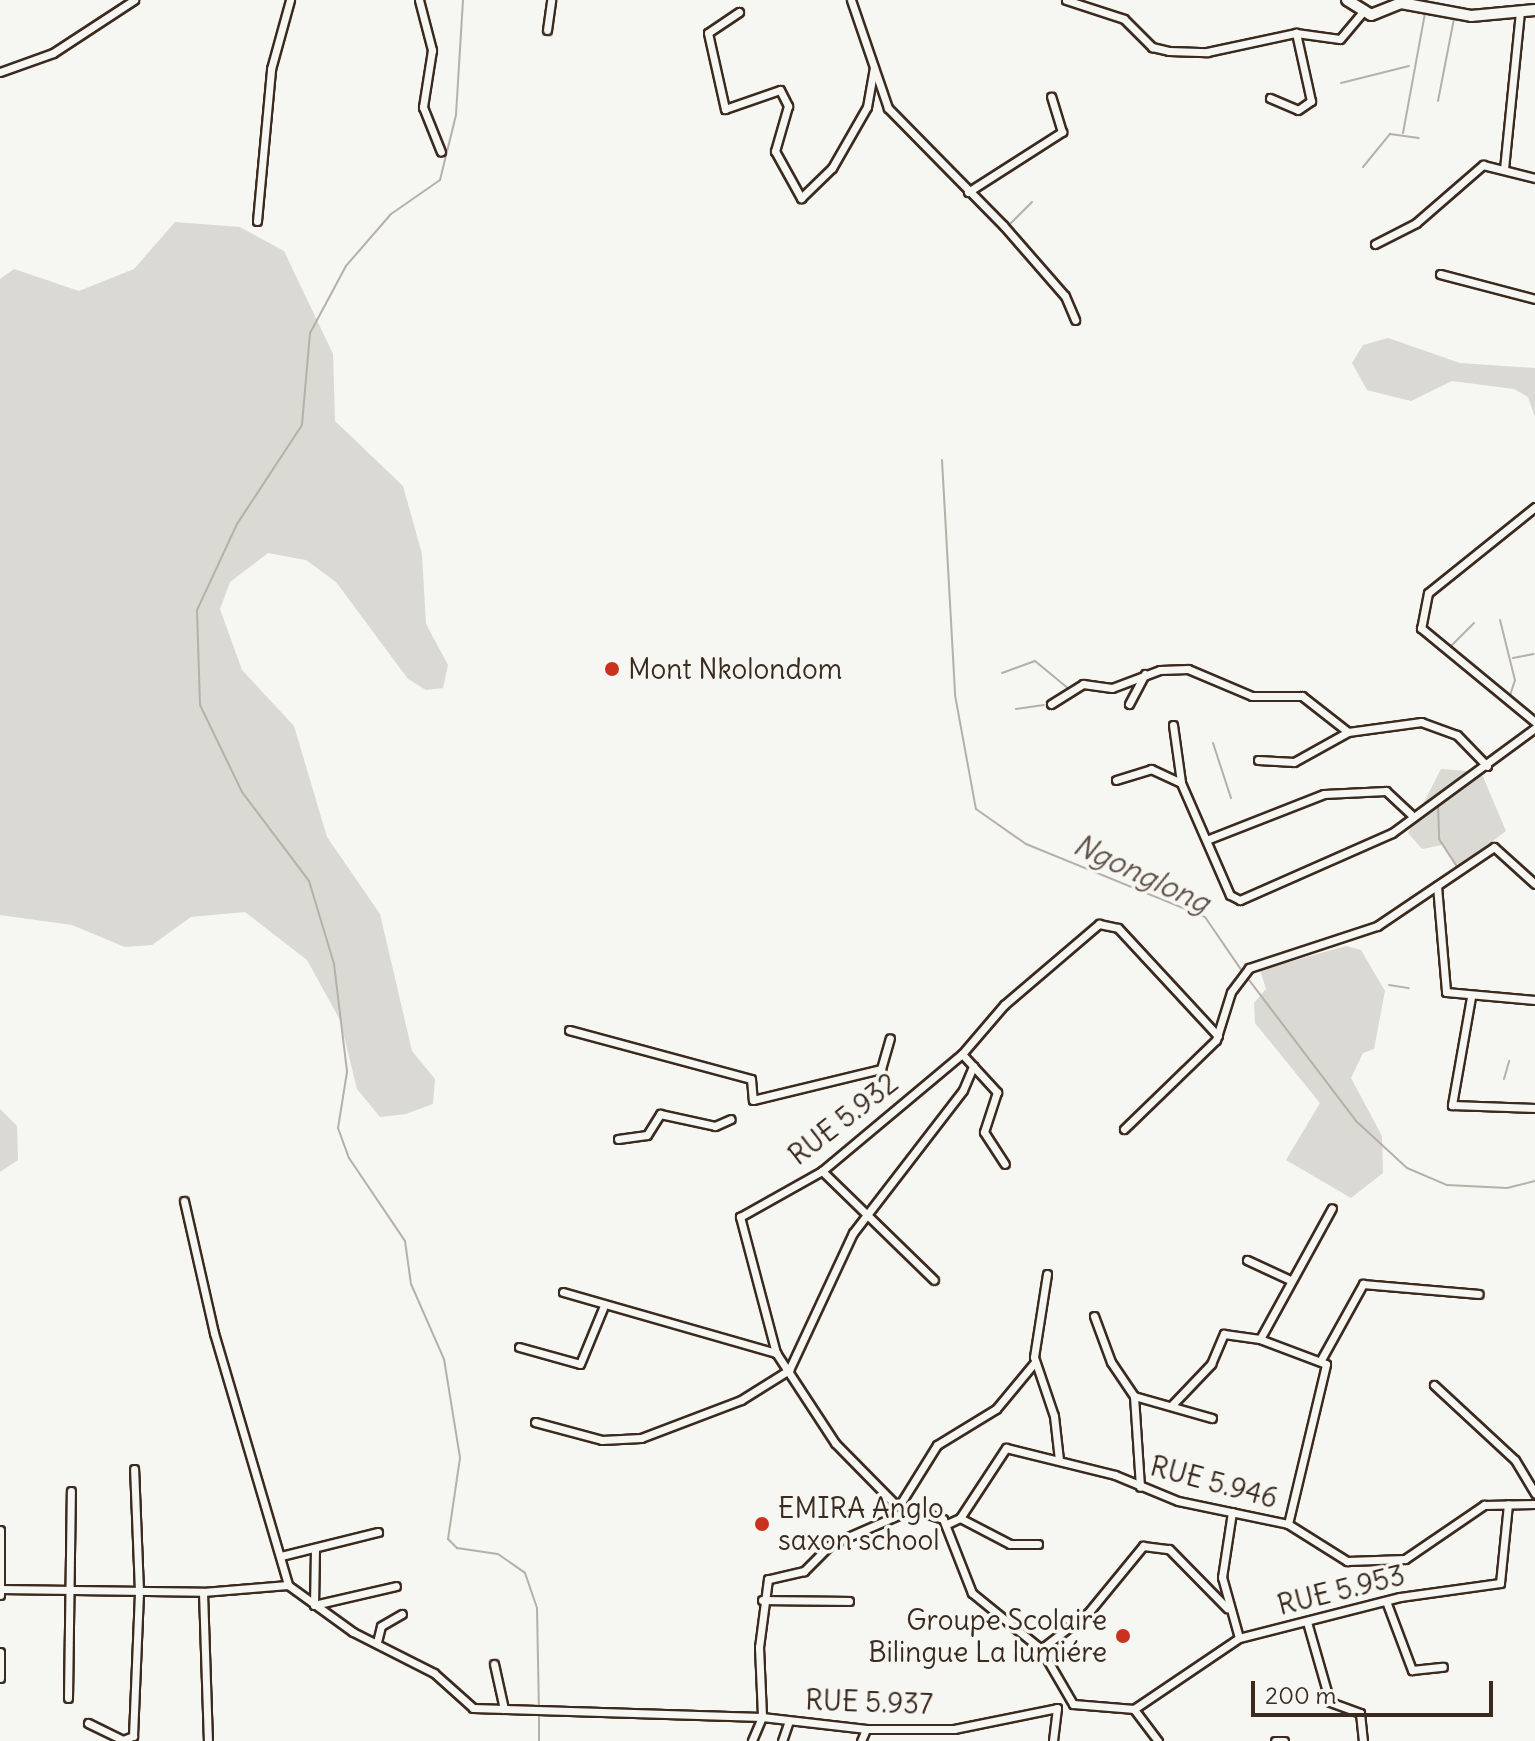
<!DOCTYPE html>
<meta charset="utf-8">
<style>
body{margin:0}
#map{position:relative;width:1535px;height:1741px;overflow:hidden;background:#f6f6f2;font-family:Delius,sans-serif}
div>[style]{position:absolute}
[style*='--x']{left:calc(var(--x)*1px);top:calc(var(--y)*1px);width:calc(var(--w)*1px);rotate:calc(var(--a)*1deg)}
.green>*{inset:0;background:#dad9d3}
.stream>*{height:2px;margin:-1px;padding:0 1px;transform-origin:1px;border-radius:1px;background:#b6b0a9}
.roads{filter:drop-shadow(2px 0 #3b2a1e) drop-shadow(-2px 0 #3b2a1e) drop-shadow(0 2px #3b2a1e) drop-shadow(0 -2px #3b2a1e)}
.street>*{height:7px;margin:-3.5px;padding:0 3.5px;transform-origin:3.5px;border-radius:3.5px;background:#f6f6f2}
.secondary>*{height:10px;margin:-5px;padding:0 5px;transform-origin:5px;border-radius:5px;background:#f6f6f2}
.dots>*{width:22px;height:22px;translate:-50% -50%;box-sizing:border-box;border:4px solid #f6f6f2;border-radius:50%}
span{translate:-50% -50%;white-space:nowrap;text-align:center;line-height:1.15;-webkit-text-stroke:7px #f6f6f2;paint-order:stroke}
.poi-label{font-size:28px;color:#3b2a1e}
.left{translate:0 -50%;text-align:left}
.right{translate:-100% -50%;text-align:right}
.street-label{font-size:28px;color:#3b2a1e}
.water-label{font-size:30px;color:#605248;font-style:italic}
.scale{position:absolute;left:1251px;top:1681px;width:242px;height:36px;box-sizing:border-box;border:4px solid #3b2a1e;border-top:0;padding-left:10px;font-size:24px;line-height:28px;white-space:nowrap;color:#3b2a1e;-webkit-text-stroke:6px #f6f6f2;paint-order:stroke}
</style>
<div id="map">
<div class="green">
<div style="clip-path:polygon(175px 222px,240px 227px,284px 251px,333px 354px,335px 421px,403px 486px,422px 554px,426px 624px,448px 665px,443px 688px,426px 690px,408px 679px,336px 582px,306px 560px,268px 553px,230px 582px,220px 609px,242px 670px,294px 726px,327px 837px,380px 914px,412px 1051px,435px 1079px,433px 1104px,406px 1114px,380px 1117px,357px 1089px,340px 1020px,307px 960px,245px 912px,191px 917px,152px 945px,125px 947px,72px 925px,0 915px,0 279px,14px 269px,79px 291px,134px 269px)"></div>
<div style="clip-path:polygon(1388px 338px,1460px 363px,1535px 368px,1535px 417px,1528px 397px,1514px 389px,1452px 381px,1411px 401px,1367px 390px,1352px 363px,1363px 345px)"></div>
<div style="clip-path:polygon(1441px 769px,1481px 772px,1506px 831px,1458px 867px,1442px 845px,1422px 849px,1408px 833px)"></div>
<div style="clip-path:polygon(1346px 946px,1361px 950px,1385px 991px,1374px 1049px,1363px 1053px,1351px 1078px,1382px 1136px,1383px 1173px,1351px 1198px,1286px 1160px,1320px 1103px,1255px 1023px,1254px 1003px,1266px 989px,1260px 970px)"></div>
<div style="clip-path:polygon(0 1109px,17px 1126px,18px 1160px,0 1172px)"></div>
</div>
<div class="stream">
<div style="--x:463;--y:0;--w:115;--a:93.5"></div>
<div style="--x:456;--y:115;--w:67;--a:103.8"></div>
<div style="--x:440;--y:180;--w:60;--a:145.2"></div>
<div style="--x:391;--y:214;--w:69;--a:130.9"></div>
<div style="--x:346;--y:266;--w:76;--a:118.2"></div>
<div style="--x:310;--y:333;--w:92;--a:95"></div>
<div style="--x:302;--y:425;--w:118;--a:123.3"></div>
<div style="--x:237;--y:524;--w:95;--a:114.9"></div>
<div style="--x:197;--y:610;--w:95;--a:88.2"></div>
<div style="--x:200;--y:705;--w:97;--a:64.2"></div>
<div style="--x:242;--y:792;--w:111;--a:53"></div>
<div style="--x:309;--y:881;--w:87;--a:73.2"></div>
<div style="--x:334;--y:964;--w:109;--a:83.1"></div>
<div style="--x:347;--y:1072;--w:57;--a:99.1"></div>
<div style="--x:338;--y:1128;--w:32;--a:70"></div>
<div style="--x:349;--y:1158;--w:100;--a:56"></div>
<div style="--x:405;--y:1241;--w:43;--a:82.1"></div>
<div style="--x:411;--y:1284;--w:82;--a:66.3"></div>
<div style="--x:444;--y:1359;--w:100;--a:80.8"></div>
<div style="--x:460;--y:1458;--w:82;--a:98.4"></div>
<div style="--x:448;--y:1539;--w:13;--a:45"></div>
<div style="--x:457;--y:1548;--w:41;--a:8.3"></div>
<div style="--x:498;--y:1554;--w:33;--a:35"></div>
<div style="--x:525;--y:1573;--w:37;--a:71"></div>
<div style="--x:537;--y:1608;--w:100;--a:88.9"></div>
<div style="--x:1341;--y:83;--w:70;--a:-14"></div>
<div style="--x:1438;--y:101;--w:84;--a:-79"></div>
<div style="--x:1403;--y:133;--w:122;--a:-79.6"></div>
<div style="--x:1363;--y:167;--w:43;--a:-50.7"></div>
<div style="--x:1390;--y:134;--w:29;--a:8"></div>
<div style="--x:1008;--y:226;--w:34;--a:-45"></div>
<div style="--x:942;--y:460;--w:235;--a:86.8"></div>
<div style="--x:955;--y:695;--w:116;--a:79.6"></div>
<div style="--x:976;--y:809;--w:61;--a:35"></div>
<div style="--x:1026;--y:844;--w:193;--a:22.2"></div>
<div style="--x:1205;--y:917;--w:65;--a:55.6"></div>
<div style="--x:1500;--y:620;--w:62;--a:76"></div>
<div style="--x:1515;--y:680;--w:19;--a:108"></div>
<div style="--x:1450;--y:647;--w:34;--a:-45"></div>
<div style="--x:1513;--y:658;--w:21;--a:-11"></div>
<div style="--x:1002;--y:673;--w:35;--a:-20"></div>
<div style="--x:1035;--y:661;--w:44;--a:39.5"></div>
<div style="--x:1016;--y:709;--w:28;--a:-8"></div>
<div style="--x:1213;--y:743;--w:58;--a:71.9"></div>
<div style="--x:1438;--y:805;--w:34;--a:88"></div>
<div style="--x:1439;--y:839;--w:35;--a:57"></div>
<div style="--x:1246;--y:976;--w:182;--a:52.8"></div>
<div style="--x:1356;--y:1121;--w:69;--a:42.7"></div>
<div style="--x:1407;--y:1168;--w:43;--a:23"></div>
<div style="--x:1447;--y:1185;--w:60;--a:2.9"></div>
<div style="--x:1507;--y:1188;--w:29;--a:-14"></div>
<div style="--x:1389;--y:985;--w:20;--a:9"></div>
<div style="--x:1504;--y:1079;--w:19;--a:-74"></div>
<div style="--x:539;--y:1714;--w:27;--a:90"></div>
</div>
<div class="roads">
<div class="street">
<div style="--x:419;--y:0;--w:52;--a:75.4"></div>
<div style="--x:432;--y:50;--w:58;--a:99"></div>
<div style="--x:423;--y:107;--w:48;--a:68.2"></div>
<div style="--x:851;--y:0;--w:114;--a:71.1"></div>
<div style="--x:888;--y:108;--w:164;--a:45.5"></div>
<div style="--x:1003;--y:225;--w:94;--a:48.9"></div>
<div style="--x:1065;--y:296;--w:26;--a:67"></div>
<div style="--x:1066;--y:0;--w:61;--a:18.1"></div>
<div style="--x:1124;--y:19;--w:40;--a:45"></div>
<div style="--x:1152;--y:47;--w:17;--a:13"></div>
<div style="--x:1169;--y:51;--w:38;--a:2"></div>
<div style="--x:1207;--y:52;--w:91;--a:-12.1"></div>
<div style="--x:1296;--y:33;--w:44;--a:7.8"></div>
<div style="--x:1340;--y:39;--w:34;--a:-50"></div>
<div style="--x:739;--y:12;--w:37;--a:146"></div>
<div style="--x:708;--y:33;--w:78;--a:77.4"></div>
<div style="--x:725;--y:109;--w:58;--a:-19.1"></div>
<div style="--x:780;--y:90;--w:18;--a:63"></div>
<div style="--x:788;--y:106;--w:47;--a:106.1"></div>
<div style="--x:775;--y:151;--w:54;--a:61"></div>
<div style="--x:801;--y:198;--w:43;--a:-44.1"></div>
<div style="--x:832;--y:168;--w:70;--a:-60.2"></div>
<div style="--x:867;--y:107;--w:39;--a:-80"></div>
<div style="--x:547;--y:30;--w:30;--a:-82"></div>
<div style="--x:0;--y:72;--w:56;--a:-19.7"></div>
<div style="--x:53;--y:53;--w:97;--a:-33.2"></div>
<div style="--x:1270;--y:98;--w:30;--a:23"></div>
<div style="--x:1298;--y:110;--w:16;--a:-35"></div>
<div style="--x:1311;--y:101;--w:70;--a:-102.4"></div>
<div style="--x:1504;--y:169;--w:158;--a:-84.2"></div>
<div style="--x:968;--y:192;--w:112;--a:-32.6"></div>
<div style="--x:1062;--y:132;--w:37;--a:-107"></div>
<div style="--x:257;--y:221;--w:153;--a:-84.7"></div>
<div style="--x:271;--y:69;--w:72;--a:-74.6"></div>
<div style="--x:1375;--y:244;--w:46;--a:-27.1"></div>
<div style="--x:1416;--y:223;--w:89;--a:-40.9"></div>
<div style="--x:1483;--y:165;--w:54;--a:14"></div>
<div style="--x:1440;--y:274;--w:98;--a:14.7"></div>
<div style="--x:1535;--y:507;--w:137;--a:141.2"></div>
<div style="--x:1428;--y:593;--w:36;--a:101"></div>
<div style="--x:1421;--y:628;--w:148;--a:39.5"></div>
<div style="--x:1051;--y:704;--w:38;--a:-32"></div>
<div style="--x:1083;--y:684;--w:29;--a:8"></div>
<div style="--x:1112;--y:688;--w:51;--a:-20.6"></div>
<div style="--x:1160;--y:670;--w:28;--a:-2"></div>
<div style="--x:1188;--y:669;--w:69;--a:22.9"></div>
<div style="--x:1252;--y:696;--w:50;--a:0"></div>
<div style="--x:1302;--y:696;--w:58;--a:38"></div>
<div style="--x:1129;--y:704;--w:34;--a:-62"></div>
<div style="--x:1173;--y:725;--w:58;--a:82"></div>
<div style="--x:1258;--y:760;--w:36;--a:3"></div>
<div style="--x:1294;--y:762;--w:62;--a:-29.1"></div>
<div style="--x:1348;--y:732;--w:74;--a:-7.8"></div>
<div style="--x:1421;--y:722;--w:38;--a:20"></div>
<div style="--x:1457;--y:735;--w:43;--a:45.9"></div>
<div style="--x:1116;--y:780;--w:37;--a:-17"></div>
<div style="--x:1151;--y:769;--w:33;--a:25"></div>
<div style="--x:1181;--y:783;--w:122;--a:66.4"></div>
<div style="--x:1230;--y:895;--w:11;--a:27"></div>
<div style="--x:1240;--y:900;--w:166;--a:-23.8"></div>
<div style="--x:1392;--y:833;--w:177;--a:-36.3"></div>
<div style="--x:1209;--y:839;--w:123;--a:-21.4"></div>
<div style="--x:1324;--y:794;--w:62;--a:-2.8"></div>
<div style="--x:1386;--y:791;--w:34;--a:43"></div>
<div style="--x:1437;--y:886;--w:106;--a:85.1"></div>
<div style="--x:1446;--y:992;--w:89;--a:5.1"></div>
<div style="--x:1471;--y:997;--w:110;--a:100"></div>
<div style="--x:1452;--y:1105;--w:83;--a:2.1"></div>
<div style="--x:569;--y:1030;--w:188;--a:15.1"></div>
<div style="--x:751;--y:1079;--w:21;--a:85"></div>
<div style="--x:753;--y:1100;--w:132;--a:-13.6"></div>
<div style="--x:881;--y:1069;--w:32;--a:-74"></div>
<div style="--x:962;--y:1054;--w:52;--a:47.4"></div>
<div style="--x:997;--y:1092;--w:42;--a:108"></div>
<div style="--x:984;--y:1132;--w:38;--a:57"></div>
<div style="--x:1124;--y:1129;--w:128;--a:-44.1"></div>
<div style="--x:1216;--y:1040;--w:50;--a:-72.6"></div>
<div style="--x:1231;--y:992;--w:30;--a:-53"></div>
<div style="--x:1249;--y:968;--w:135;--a:-18.2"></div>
<div style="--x:1377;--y:926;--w:141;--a:-34"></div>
<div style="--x:1494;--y:847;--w:55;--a:42.1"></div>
<div style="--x:618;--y:1139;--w:29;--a:-8"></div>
<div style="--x:647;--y:1135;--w:25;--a:-58"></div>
<div style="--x:660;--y:1114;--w:56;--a:12.3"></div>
<div style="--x:715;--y:1126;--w:17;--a:-24"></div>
<div style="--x:822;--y:1171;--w:156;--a:44.2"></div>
<div style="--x:184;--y:1201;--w:135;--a:77.2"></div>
<div style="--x:214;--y:1333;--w:263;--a:73.6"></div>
<div style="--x:1247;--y:1260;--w:47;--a:24.9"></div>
<div style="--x:1047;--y:1274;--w:84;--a:98.9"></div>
<div style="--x:1034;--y:1357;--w:62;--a:71.3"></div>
<div style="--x:1054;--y:1416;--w:44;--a:83.5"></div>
<div style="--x:563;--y:1292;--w:222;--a:16"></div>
<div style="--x:1094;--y:1316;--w:49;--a:69.7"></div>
<div style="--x:1111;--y:1362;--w:41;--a:55.9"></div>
<div style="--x:1134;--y:1396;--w:91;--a:86.2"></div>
<div style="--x:519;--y:1347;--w:63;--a:15.6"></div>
<div style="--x:580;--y:1364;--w:61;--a:-67.7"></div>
<div style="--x:1322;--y:1358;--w:85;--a:-61"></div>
<div style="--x:1363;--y:1284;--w:116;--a:4.9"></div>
<div style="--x:1434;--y:1385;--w:110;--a:42.8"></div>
<div style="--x:1515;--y:1460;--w:39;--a:59"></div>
<div style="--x:1134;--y:1396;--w:81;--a:15.8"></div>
<div style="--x:1172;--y:1405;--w:57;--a:-46.4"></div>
<div style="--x:1211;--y:1364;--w:33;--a:-67"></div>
<div style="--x:1224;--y:1334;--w:36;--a:8"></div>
<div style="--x:535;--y:1422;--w:69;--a:15"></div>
<div style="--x:602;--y:1440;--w:39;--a:-3"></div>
<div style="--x:641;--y:1438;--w:107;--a:-20.8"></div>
<div style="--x:741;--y:1400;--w:57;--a:-32"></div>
<div style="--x:789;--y:1370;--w:151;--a:-65"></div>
<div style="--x:853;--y:1233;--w:180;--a:-52.4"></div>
<div style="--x:963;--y:1090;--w:26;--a:-67"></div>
<div style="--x:899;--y:1506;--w:72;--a:-58.1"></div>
<div style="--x:937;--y:1445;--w:69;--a:-31.4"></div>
<div style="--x:996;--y:1409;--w:61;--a:-50.3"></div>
<div style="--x:910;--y:1510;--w:87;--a:156.4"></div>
<div style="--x:830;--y:1545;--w:37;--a:135"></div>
<div style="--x:804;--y:1571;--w:37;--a:167"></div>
<div style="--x:768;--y:1579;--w:69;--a:97.5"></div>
<div style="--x:759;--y:1647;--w:70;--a:87.5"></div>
<div style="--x:762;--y:1717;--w:105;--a:6.6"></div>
<div style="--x:866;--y:1729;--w:88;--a:0"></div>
<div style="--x:954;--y:1729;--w:105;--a:-11.5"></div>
<div style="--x:1057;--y:1708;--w:33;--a:97"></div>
<div style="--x:1232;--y:1512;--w:66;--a:98.7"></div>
<div style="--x:1222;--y:1577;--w:63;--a:74.4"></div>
<div style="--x:960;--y:1518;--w:56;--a:27.5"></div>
<div style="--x:1010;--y:1544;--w:28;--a:0"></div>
<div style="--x:947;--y:1524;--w:14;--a:-25"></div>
<div style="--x:960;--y:1518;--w:84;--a:-56.7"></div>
<div style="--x:1006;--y:1448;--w:112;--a:13.9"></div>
<div style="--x:1115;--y:1475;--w:68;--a:22.4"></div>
<div style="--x:1178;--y:1501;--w:112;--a:11.8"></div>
<div style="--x:1288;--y:1524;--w:70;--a:32.1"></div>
<div style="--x:1347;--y:1561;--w:58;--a:-2"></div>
<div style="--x:1405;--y:1559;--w:96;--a:-34.4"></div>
<div style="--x:1484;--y:1505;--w:51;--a:-1.1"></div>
<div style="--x:1288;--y:1524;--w:164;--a:-76.6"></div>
<div style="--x:1326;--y:1364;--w:71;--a:-159.3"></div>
<div style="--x:1260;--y:1339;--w:149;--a:-61.2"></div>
<div style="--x:0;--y:1530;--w:65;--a:90"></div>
<div style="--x:315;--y:1549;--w:56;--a:91"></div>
<div style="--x:314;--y:1605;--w:84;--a:-13"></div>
<div style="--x:281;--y:1556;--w:100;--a:-13.9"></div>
<div style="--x:0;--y:1589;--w:203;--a:0.8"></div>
<div style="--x:203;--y:1592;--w:85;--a:-4.7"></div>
<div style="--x:288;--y:1585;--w:80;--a:35.9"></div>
<div style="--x:353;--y:1632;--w:91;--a:26.8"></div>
<div style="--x:434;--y:1673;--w:52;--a:41.9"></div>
<div style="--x:473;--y:1708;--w:289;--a:1.8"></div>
<div style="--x:762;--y:1717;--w:26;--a:113"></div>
<div style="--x:203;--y:1592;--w:149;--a:88.1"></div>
<div style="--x:762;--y:1600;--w:87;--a:0.7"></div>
<div style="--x:1386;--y:1601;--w:74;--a:69.4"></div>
<div style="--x:1412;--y:1670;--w:31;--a:-6"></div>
<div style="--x:1307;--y:1622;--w:83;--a:74"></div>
<div style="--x:1330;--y:1702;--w:32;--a:20"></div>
<div style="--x:1360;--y:1713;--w:28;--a:84"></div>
<div style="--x:377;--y:1642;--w:16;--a:-76"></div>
<div style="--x:381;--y:1626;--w:24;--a:-30"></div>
<div style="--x:1041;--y:1649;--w:59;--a:-37.5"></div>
<div style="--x:1088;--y:1613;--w:87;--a:-50.6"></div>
<div style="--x:1143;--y:1546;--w:26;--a:7"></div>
<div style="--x:1169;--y:1549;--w:83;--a:45.5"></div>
<div style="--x:0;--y:1652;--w:26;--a:90"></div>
<div style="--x:494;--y:1664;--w:46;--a:77.5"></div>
<div style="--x:68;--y:1698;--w:207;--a:-89.2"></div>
<div style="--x:1134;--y:1709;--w:127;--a:-34.1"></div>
<div style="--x:1239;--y:1638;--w:166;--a:-14.3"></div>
<div style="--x:1400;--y:1597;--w:101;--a:-8"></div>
<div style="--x:1500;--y:1583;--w:79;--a:-84.2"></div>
<div style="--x:88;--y:1723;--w:39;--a:26"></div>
<div style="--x:123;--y:1740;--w:11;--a:-22"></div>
<div style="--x:133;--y:1736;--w:145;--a:-87.6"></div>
<div style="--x:139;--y:1591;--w:122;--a:-92.3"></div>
<div style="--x:782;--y:1741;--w:21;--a:-71"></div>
<div style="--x:861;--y:1741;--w:13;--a:-67"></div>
<div style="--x:1158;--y:1741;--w:40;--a:-127"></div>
<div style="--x:1134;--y:1709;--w:61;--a:-175.3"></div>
<div style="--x:1073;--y:1704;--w:64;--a:-120.2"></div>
<div style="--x:1041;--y:1649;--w:89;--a:-140.9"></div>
<div style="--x:972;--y:1593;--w:79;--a:-111.4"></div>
<div style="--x:943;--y:1519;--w:52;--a:-161.9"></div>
<div style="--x:894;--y:1503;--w:84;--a:-134.5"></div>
<div style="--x:835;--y:1443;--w:108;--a:-123.2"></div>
<div style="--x:776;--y:1353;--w:141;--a:-104.8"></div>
<div style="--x:740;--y:1217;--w:94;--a:-29.3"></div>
<div style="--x:822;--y:1171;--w:182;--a:-39.9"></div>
<div style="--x:962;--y:1054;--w:65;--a:-49.4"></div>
<div style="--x:1004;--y:1005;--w:125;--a:-40.5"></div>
<div style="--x:1099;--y:924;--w:19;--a:12"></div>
<div style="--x:1118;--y:928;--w:147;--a:47.2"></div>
<div style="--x:1275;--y:1741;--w:9;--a:0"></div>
</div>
<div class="secondary">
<div style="--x:1347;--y:0;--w:28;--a:32"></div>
<div style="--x:1371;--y:15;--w:32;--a:-22"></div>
<div style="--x:1401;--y:3;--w:71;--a:10.5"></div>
<div style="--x:1471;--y:16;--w:64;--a:-5.4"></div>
</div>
</div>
<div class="dots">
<div style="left:612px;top:669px;background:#c8321e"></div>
<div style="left:762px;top:1524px;background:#c8321e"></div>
<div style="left:1123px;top:1636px;background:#c8321e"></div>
</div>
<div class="poi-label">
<span class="left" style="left:628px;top:669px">Mont Nkolondom</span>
<span class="left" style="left:778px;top:1524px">EMIRA Anglo<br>saxon school</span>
<span class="right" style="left:1107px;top:1636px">Groupe Scolaire<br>Bilingue La lumiére</span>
</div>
<div class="street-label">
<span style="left:843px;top:1119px;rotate:-38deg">RUE 5.932</span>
<span style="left:1214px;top:1482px;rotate:15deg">RUE 5.946</span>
<span style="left:1341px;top:1590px;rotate:-14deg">RUE 5.953</span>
<span style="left:869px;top:1702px;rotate:2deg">RUE 5.937</span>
</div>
<div class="water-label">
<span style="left:1142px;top:873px;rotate:25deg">Ngonglong</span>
</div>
<div class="scale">200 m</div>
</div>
